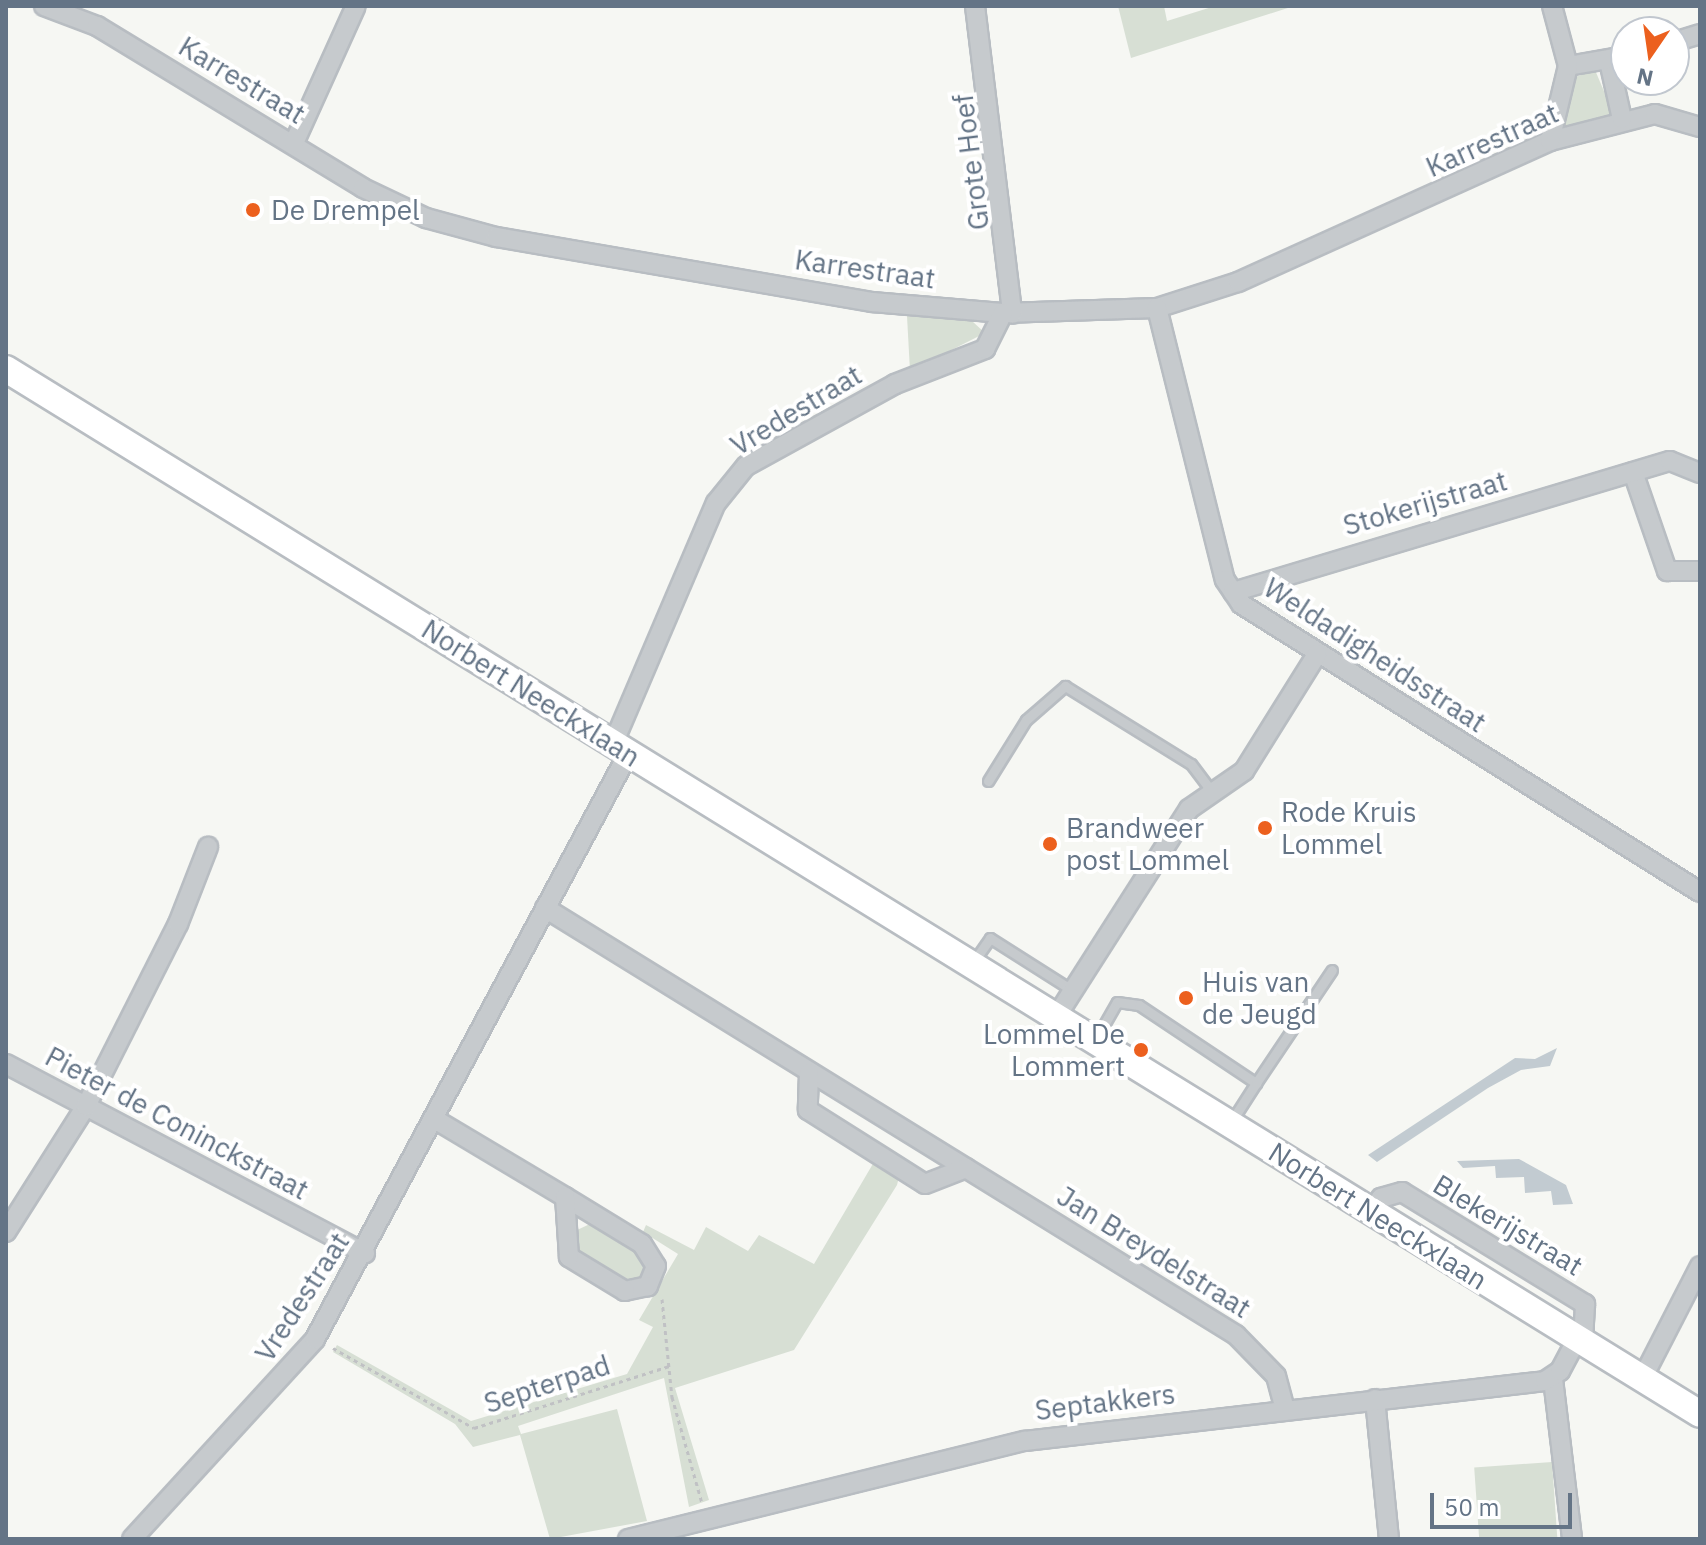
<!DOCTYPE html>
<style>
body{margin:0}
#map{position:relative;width:1706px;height:1545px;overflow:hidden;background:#f6f7f3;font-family:"IBM Plex Sans",sans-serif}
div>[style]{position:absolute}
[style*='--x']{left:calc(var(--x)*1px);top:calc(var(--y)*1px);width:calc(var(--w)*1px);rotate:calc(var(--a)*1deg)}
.green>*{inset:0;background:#d7dfd4;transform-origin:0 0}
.water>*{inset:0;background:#c2cbd1}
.path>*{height:3px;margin-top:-1.5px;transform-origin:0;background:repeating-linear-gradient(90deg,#c0c1c4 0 4px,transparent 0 8px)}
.roads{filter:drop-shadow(2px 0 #b8bdc2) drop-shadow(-2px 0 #b8bdc2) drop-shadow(0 2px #b8bdc2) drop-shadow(0 -2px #b8bdc2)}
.lane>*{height:9px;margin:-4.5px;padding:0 4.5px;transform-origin:4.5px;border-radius:4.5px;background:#c6cacd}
.street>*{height:18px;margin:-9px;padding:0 9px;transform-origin:9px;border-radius:9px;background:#c6cacd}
.secondary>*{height:26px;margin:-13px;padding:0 13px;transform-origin:13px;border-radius:13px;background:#fff}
.dots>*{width:22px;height:22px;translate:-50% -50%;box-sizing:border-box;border:4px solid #fff;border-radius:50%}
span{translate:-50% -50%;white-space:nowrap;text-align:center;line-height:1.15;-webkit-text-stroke:8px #fff;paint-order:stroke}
.street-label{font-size:28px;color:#647486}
.poi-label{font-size:28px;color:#647486}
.left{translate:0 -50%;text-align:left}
.right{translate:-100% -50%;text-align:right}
.frame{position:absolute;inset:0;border:8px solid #647486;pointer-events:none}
.north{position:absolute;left:1610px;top:16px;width:80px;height:80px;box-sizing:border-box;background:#fff;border:2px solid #c1c7cf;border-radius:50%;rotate:193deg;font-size:22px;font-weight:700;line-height:32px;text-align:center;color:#647486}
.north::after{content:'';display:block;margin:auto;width:28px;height:36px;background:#ec601e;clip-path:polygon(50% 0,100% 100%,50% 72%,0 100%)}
.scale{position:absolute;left:1430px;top:1493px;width:142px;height:36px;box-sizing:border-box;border:4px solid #647486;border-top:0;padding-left:10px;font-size:24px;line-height:28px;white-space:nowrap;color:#647486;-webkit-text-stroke:6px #fff;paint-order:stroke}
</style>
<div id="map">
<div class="green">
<div style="clip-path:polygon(1118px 6px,1164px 6px,1167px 21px,1215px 6px,1294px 6px,1131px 58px)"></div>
<div style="clip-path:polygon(1595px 70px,1614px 115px,1560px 130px,1573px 78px)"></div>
<div style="clip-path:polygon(907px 316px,972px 321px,985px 333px,910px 371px)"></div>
<div style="clip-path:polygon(874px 1162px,899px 1177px,897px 1185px,794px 1350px,675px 1388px,709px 1500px,689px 1507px,664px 1378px,518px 1426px,521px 1434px,617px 1409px,647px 1521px,550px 1539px,520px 1435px,473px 1447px,455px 1424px,333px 1352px,337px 1345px,471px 1421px,627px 1374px,653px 1327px,639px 1320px,678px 1254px,643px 1232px,646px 1225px,694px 1250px,706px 1227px,748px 1251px,759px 1235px,814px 1264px)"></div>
<div style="clip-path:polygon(592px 1223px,643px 1252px,649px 1264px,642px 1279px,629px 1281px,575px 1252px,575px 1231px)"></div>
<div style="left:1552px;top:1462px;width:77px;height:78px;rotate:86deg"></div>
</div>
<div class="water">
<div style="clip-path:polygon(1557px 1048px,1550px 1066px,1521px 1070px,1488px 1088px,1377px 1162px,1368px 1155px,1515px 1058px,1535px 1059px)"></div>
<div style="clip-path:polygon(1519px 1159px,1566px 1185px,1573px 1204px,1553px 1205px,1551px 1191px,1525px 1193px,1524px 1177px,1496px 1178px,1495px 1166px,1463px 1168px,1457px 1161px)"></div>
</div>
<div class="path">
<div style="--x:662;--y:1299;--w:99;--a:84.2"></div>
<div style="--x:672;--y:1397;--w:110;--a:74.2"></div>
<div style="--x:333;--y:1348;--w:162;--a:29.6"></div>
<div style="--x:474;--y:1428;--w:205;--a:-17.6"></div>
</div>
<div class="roads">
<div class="lane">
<div style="--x:988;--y:781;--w:72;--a:-58.1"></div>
<div style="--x:1026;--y:720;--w:52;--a:-41.1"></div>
<div style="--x:1065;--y:686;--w:148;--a:31.8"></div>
<div style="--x:1191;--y:764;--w:34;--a:53"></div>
<div style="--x:974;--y:961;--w:28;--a:-55"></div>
<div style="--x:990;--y:938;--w:97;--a:32.4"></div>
<div style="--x:1097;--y:1037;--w:40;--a:-60.3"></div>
<div style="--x:1117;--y:1002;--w:22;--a:8"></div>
<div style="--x:1139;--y:1005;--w:141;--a:33.7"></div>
<div style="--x:1256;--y:1083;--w:46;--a:122.7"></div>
<div style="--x:1256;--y:1083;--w:136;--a:-56.1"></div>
</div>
<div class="street">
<div style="--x:44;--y:6;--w:57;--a:20.7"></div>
<div style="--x:97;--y:26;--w:311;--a:31.3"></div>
<div style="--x:363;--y:188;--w:70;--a:25.5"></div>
<div style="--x:426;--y:218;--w:73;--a:15.2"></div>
<div style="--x:496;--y:237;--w:382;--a:9.8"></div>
<div style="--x:872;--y:302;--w:131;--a:4.8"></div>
<div style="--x:1003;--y:313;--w:154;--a:-1.9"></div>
<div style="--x:1157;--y:308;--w:85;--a:-17.8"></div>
<div style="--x:1238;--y:282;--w:342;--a:-24.3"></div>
<div style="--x:1550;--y:141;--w:108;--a:-14.4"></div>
<div style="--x:1655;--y:114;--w:47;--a:16.1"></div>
<div style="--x:975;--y:6;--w:310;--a:83.1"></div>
<div style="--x:1674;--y:42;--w:27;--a:-17"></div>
<div style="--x:1609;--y:61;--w:59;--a:77.4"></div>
<div style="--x:1568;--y:66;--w:59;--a:-9.8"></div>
<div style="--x:1550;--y:141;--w:77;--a:-76.5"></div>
<div style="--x:1568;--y:66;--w:62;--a:-104.9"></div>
<div style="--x:294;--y:143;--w:150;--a:-65.7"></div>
<div style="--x:1157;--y:308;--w:280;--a:76"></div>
<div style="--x:1225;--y:580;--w:29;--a:56"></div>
<div style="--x:1241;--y:604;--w:542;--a:32.11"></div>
<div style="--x:1633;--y:472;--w:105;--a:71"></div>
<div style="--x:1667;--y:571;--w:33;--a:0"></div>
<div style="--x:1233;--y:592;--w:456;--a:-16.7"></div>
<div style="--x:1670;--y:461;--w:32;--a:22"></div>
<div style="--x:613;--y:744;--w:262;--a:-66.9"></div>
<div style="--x:716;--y:503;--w:48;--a:-51"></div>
<div style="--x:746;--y:466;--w:170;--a:-28.8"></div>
<div style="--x:895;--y:384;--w:97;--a:-21.3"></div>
<div style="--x:985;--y:349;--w:40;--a:-63.4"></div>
<div style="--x:545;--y:908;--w:812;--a:31.71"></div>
<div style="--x:1236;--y:1335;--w:57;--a:45.7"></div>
<div style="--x:1276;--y:1376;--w:34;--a:75"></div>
<div style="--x:1056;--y:1017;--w:247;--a:-57.4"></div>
<div style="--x:1189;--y:809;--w:67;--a:-34.6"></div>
<div style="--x:1244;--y:771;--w:138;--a:-58"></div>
<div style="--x:6;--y:1064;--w:406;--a:27.8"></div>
<div style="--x:809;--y:1073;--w:37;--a:92"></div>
<div style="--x:808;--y:1110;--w:138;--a:32.3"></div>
<div style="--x:925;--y:1184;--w:44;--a:-21.3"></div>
<div style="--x:436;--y:1120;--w:150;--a:30.8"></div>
<div style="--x:565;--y:1197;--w:90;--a:31.4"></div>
<div style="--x:642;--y:1244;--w:26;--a:58"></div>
<div style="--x:656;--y:1266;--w:22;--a:112"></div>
<div style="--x:648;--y:1286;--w:24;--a:168"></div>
<div style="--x:625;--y:1291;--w:66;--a:-148.7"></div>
<div style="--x:569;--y:1257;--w:60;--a:-93.8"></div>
<div style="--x:1372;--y:1212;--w:17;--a:-57"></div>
<div style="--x:1381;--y:1198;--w:22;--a:-16"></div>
<div style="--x:1402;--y:1192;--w:215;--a:31.5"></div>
<div style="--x:1585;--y:1304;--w:38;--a:93"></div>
<div style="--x:6;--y:1232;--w:149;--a:-57.6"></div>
<div style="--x:86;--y:1106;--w:204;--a:-63.2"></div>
<div style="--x:178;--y:924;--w:83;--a:-68.7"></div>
<div style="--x:1553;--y:1379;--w:161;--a:83.2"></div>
<div style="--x:1642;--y:1379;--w:127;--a:-62.8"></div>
<div style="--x:1375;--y:1399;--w:141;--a:84.3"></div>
<div style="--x:132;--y:1539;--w:271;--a:-47.5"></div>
<div style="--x:315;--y:1339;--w:663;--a:-61.85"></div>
<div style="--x:628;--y:1539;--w:409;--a:-13.9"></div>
<div style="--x:1025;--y:1441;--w:523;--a:-6.58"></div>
<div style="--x:1545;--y:1381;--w:18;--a:-34"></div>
<div style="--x:1560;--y:1371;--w:36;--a:-62"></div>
</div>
<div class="secondary">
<div style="--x:6;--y:369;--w:1990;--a:31.67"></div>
</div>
</div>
<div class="dots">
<div style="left:253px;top:210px;background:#ec601e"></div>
<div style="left:1265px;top:828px;background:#ec601e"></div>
<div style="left:1050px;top:844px;background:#ec601e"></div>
<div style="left:1186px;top:998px;background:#ec601e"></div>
<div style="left:1141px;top:1050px;background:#ec601e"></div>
</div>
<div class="street-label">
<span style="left:242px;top:80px;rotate:31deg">Karrestraat</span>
<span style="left:1492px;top:140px;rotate:-24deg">Karrestraat</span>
<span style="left:971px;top:162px;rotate:-97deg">Grote Hoef</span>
<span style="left:865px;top:269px;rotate:8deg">Karrestraat</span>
<span style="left:796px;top:410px;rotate:-31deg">Vredestraat</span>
<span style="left:1425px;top:503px;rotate:-16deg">Stokerijstraat</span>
<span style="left:1375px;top:655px;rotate:33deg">Weldadigheidsstraat</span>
<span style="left:531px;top:693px;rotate:32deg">Norbert Neeckxlaan</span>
<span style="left:177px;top:1123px;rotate:28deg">Pieter de Coninckstraat</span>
<span style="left:1378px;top:1216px;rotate:32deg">Norbert Neeckxlaan</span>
<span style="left:1508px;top:1225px;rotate:31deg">Blekerijstraat</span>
<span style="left:1154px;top:1252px;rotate:32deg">Jan Breydelstraat</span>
<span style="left:302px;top:1297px;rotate:-57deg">Vredestraat</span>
<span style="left:547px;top:1384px;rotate:-18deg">Septerpad</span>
<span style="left:1105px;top:1402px;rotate:-7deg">Septakkers</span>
</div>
<div class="poi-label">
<span class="left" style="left:271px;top:210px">De Drempel</span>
<span class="left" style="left:1281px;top:828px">Rode Kruis<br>Lommel</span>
<span class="left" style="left:1066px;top:844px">Brandweer<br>post Lommel</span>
<span class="left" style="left:1202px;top:998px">Huis van<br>de Jeugd</span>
<span class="right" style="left:1125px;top:1050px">Lommel De<br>Lommert</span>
</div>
<div class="frame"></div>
<div class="north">N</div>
<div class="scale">50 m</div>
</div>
